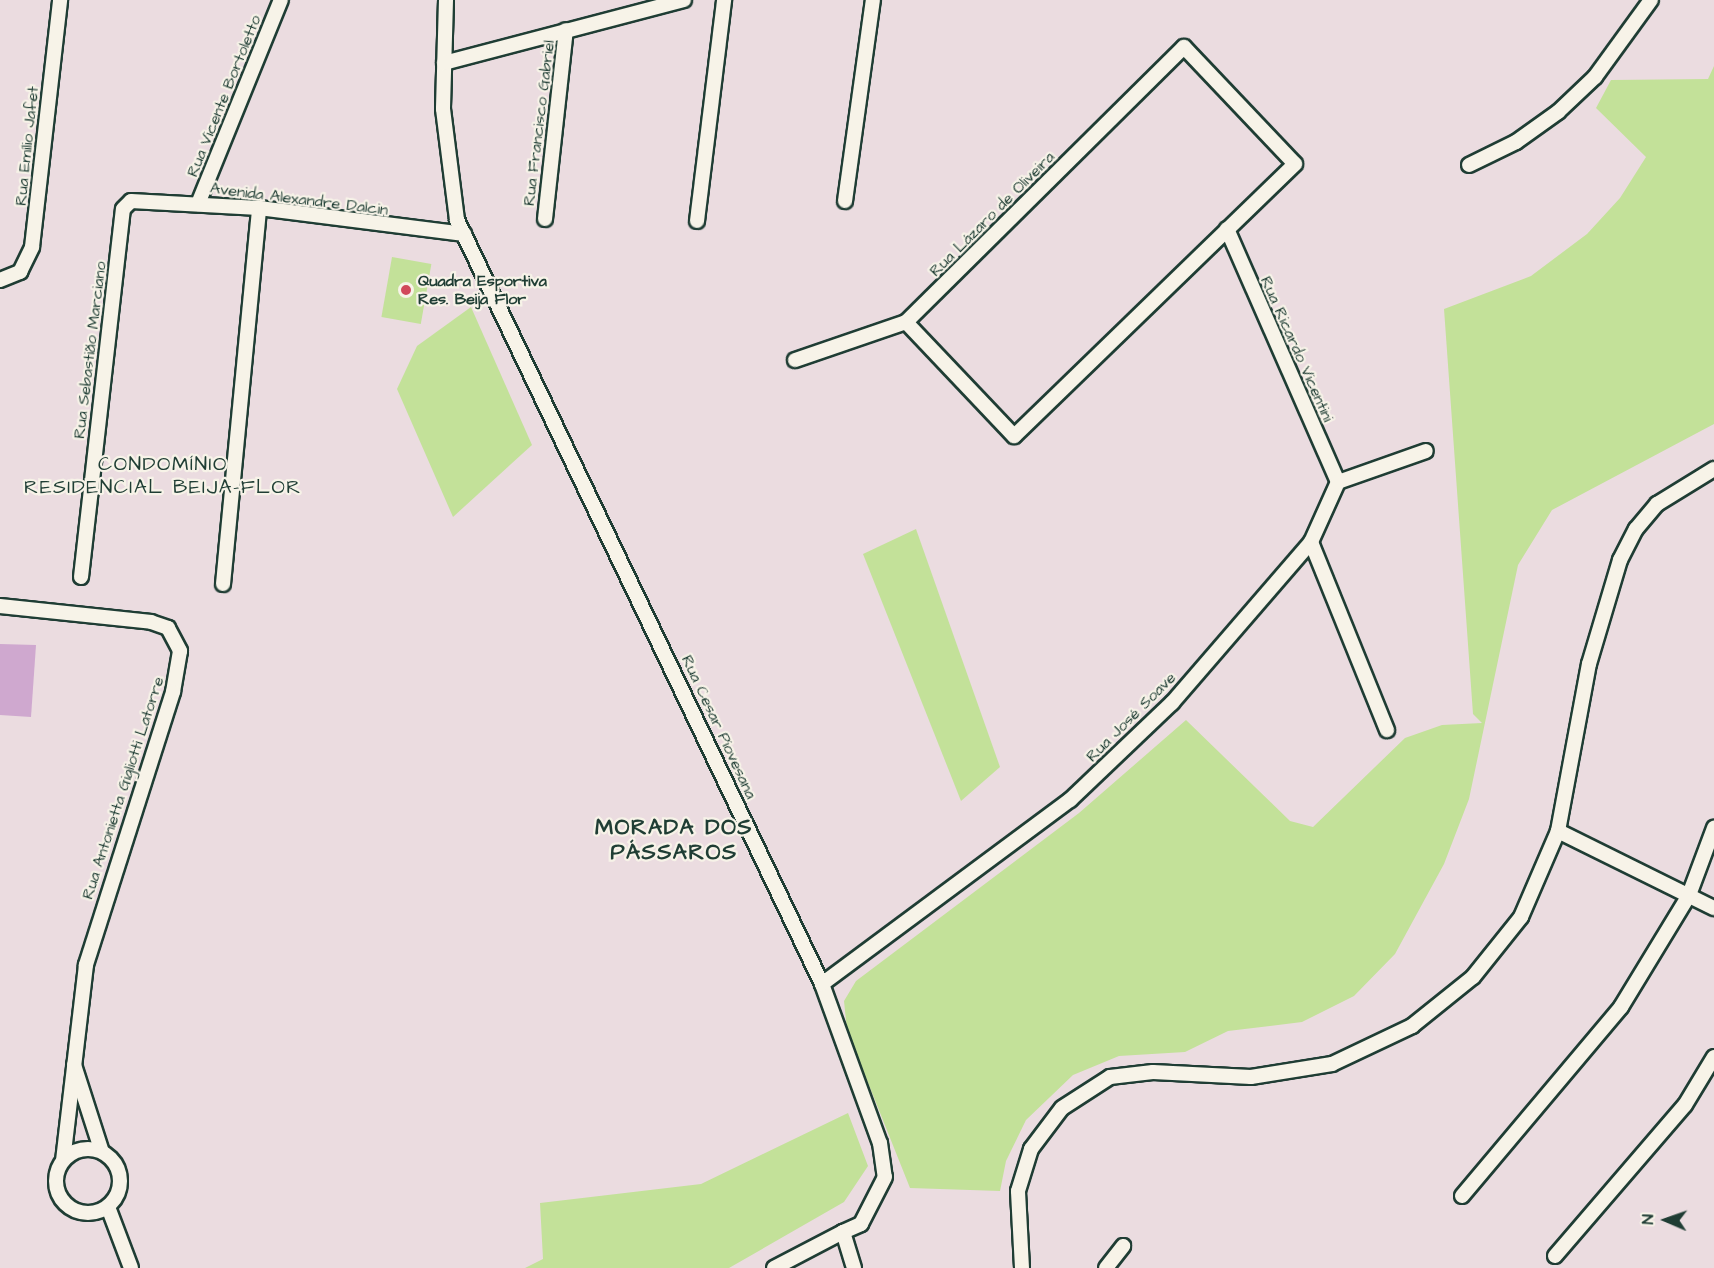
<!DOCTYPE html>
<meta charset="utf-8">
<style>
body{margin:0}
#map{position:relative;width:1714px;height:1268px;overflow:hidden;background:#ebdce0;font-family:"Architects Daughter",sans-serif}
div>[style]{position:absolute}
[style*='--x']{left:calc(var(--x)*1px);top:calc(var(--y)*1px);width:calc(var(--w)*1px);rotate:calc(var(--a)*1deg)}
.green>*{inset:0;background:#c3e199;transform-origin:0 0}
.building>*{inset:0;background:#cfa8cf}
.roads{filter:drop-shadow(2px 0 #1f3d34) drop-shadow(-2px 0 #1f3d34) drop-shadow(0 2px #1f3d34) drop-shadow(0 -2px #1f3d34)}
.minor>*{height:14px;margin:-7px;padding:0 7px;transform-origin:7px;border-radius:7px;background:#f7f3e8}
.minor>.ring{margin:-7px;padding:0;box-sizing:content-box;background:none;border:14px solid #f7f3e8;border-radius:50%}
.dots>*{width:16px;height:16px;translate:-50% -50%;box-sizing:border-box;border:3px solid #f7f3e8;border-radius:50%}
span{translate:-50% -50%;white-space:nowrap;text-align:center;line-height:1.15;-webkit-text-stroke:4.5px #f7f3e8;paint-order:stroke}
.street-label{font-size:16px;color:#1f3d34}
.poi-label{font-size:16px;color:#1f3d34;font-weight:700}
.left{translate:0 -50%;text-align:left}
.quarter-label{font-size:20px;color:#1f3d34;letter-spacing:1.5px}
.district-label{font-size:22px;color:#1f3d34;font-weight:700;letter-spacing:1.5px}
.north{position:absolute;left:1636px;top:1190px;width:60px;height:60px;-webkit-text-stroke:4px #f7f3e8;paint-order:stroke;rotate:272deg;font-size:16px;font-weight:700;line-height:24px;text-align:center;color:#1f3d34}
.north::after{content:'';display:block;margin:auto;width:21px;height:27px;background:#1f3d34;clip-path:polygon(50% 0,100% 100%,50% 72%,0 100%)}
</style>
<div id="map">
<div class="green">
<div style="clip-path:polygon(1714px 66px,1714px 424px,1552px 510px,1518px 565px,1469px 799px,1444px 864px,1395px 954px,1354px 996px,1302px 1022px,1228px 1031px,1185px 1052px,1119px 1056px,1073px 1075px,1026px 1120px,1006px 1161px,1000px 1191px,910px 1188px,847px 1030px,844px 1001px,856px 981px,1079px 813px,1186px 720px,1290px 821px,1313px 827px,1405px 738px,1442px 725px,1482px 723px,1473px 714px,1444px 309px,1531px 276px,1587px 234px,1620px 198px,1646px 157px,1596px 108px,1611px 80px,1708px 79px)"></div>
<div style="left:392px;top:257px;width:40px;height:61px;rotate:10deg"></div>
<div style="clip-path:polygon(471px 307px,532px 445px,453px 517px,397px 389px,417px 346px)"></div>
<div style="clip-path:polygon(916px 529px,1000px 767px,961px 801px,863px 554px)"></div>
<div style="clip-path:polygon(848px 1113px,868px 1166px,844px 1202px,729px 1268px,525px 1268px,543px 1259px,540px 1203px,701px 1184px)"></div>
</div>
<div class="building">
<div style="clip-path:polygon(0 644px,36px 645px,31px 717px,0 715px)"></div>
</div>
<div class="roads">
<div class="minor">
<div style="--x:446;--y:0;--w:109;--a:91.6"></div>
<div style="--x:443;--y:109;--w:112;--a:82.8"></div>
<div style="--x:457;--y:220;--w:847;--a:64.46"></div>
<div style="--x:822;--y:984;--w:169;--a:70"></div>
<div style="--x:880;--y:1143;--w:34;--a:82"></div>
<div style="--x:885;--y:1177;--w:53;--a:117.1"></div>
<div style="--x:861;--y:1224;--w:20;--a:156"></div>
<div style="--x:843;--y:1232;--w:38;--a:73"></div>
<div style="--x:444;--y:63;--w:248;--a:-14.7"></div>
<div style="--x:1469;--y:165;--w:52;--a:-26.1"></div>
<div style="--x:1516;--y:142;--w:52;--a:-35.5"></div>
<div style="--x:1558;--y:112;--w:51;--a:-43.4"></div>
<div style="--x:1595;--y:77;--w:95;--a:-54"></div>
<div style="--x:845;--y:201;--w:203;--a:-82.1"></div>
<div style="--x:198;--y:204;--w:220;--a:-67.9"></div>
<div style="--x:545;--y:219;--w:190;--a:-83.7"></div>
<div style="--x:697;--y:221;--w:223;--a:-83"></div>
<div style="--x:1227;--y:229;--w:276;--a:66.3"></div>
<div style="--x:0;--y:280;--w:22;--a:-22"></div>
<div style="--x:20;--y:272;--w:28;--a:-64"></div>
<div style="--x:32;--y:247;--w:249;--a:-83.5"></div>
<div style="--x:795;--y:360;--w:117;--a:-18.9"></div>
<div style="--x:906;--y:322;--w:391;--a:-44.7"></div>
<div style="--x:1184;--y:47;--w:161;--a:46.5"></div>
<div style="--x:1295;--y:164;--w:391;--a:135.9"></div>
<div style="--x:1014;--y:436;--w:157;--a:-133.5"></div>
<div style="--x:1311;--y:542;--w:203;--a:68"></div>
<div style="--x:81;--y:577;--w:370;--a:-83.5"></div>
<div style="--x:123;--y:209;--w:11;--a:-45"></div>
<div style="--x:131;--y:201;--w:128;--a:3.1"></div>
<div style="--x:259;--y:208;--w:207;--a:7.2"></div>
<div style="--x:223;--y:584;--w:378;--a:-84.5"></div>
<div style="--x:0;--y:606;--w:152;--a:6"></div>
<div style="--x:151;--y:622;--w:18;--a:19"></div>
<div style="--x:168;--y:628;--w:26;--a:62"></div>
<div style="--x:180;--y:651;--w:42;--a:99.7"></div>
<div style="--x:173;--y:692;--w:287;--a:107.7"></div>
<div style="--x:86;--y:965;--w:196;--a:96.7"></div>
<div style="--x:1558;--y:831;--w:174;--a:26.3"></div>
<div style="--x:822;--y:984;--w:309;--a:-36.6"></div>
<div style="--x:1070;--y:800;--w:141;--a:-43.6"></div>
<div style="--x:1172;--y:703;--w:213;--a:-49.2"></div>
<div style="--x:1311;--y:542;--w:66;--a:-65.8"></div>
<div style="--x:1338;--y:482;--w:93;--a:-19.4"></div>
<div style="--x:74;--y:1065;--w:91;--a:72.2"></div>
<div class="ring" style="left:56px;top:1149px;width:50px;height:50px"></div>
<div style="--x:1462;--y:1196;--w:247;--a:-49.9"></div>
<div style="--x:1621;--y:1007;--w:131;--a:-58.7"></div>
<div style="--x:1689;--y:895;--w:72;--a:-69.5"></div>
<div style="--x:108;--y:1207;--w:65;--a:69.3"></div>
<div style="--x:1555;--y:1256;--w:199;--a:-49.3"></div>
<div style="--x:1685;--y:1105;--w:56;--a:-58.9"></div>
<div style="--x:774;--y:1268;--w:78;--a:-27.6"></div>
<div style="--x:1022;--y:1268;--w:77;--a:-93"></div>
<div style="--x:1018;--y:1191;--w:44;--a:-72.8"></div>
<div style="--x:1031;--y:1149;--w:51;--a:-52.9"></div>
<div style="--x:1062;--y:1108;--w:57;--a:-32.9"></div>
<div style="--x:1110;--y:1077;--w:43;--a:-6.6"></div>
<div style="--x:1153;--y:1072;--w:98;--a:2.9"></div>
<div style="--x:1251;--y:1077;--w:82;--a:-9.1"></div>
<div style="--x:1332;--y:1064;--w:89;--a:-25.4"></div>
<div style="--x:1412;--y:1026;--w:78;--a:-38.8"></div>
<div style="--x:1473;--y:977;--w:77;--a:-51.3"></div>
<div style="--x:1521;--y:917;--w:94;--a:-66.7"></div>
<div style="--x:1558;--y:831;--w:170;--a:-79.5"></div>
<div style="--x:1589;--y:664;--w:109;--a:-73.4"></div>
<div style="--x:1620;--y:560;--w:35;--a:-63"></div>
<div style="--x:1636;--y:529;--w:33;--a:-50"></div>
<div style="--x:1657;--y:504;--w:67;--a:-31.6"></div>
<div style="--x:1106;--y:1268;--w:28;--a:-52"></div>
</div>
</div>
<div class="dots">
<div style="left:406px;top:290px;background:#d1495b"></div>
</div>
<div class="street-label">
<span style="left:224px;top:96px;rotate:-68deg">Rua Vicente Bortoletto</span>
<span style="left:539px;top:123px;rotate:-83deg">Rua Francisco Gabriel</span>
<span style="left:27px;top:146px;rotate:-84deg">Rua Emílio Jafet</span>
<span style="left:299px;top:199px;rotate:7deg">Avenida Alexandre Dalcin</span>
<span style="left:992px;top:214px;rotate:-45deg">Rua Lázaro de Oliveira</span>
<span style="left:1297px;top:349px;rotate:66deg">Rua Ricardo Vicentini</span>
<span style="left:90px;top:350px;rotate:-83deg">Rua Sebastião Marciano</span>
<span style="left:1131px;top:717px;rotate:-45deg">Rua José Soave</span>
<span style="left:719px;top:727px;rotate:65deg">Rua Cesar Piovesana</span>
<span style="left:123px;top:788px;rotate:-72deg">Rua Antonietta Gigliotti Latorre</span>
</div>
<div class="poi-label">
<span class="left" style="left:418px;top:290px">Quadra Esportiva<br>Res. Beija Flor</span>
</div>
<div class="quarter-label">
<span style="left:163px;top:476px">CONDOMÍNIO<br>RESIDENCIAL BEIJA-FLOR</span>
</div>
<div class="district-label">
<span style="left:674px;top:840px">MORADA DOS<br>PÁSSAROS</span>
</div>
<div class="north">N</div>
</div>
